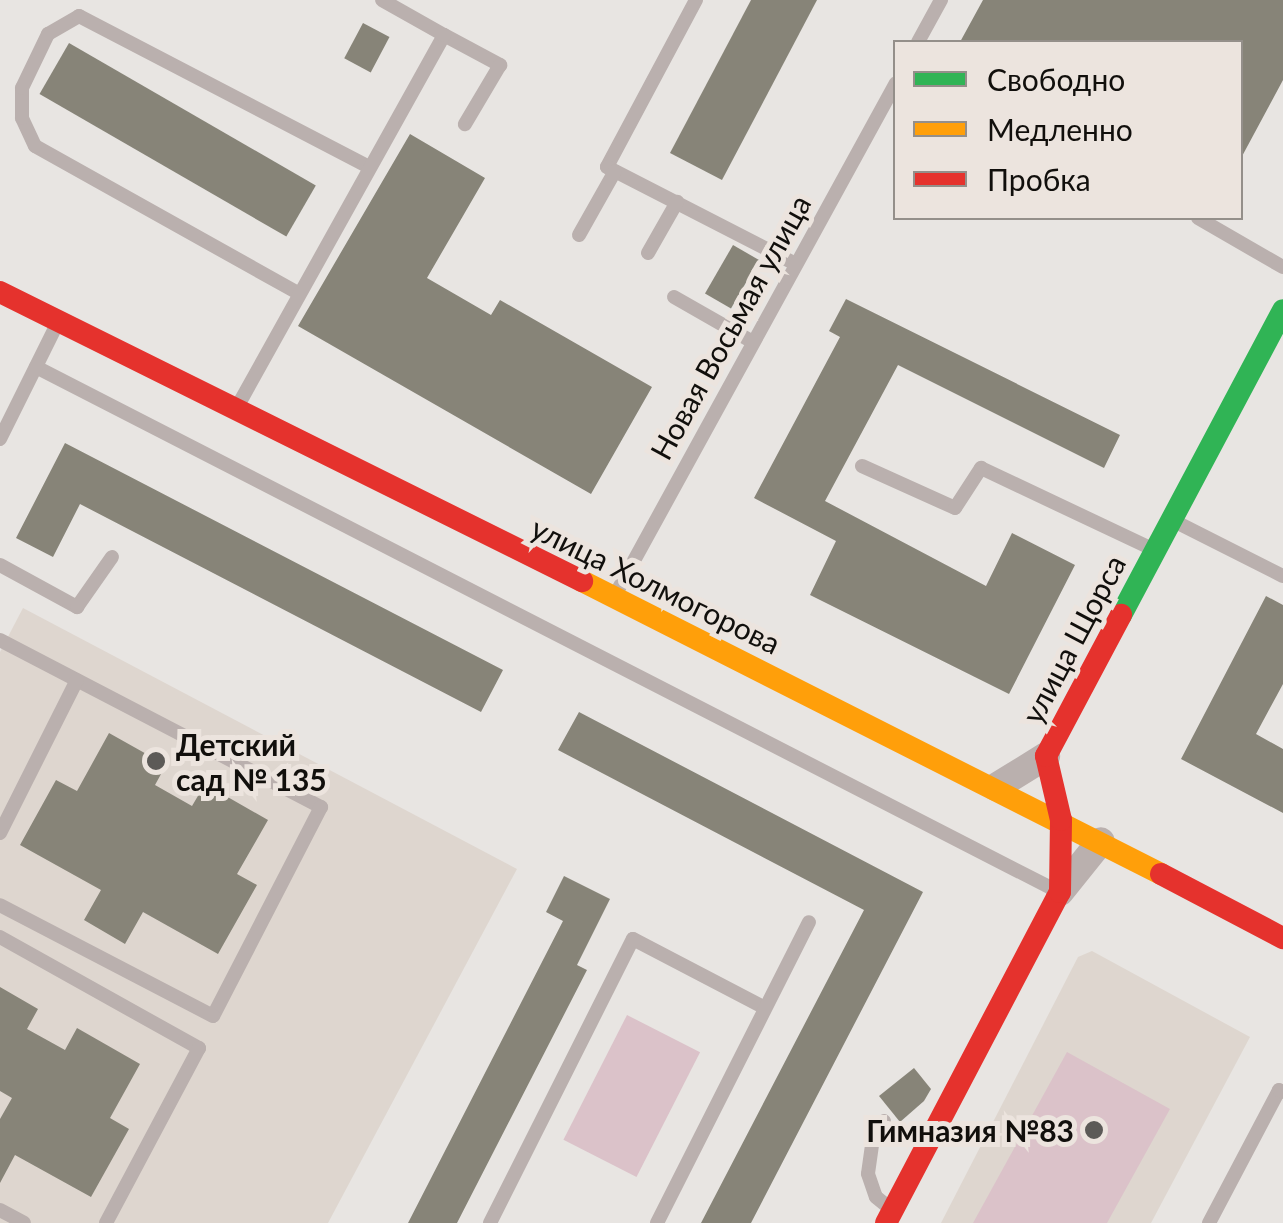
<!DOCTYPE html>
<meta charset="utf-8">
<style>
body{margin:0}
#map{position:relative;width:1283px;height:1223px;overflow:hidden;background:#e8e5e2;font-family:Lato,sans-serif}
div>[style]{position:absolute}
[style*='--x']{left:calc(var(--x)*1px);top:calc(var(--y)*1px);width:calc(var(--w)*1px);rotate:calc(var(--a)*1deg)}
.built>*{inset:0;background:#ded6cf}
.green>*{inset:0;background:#dbc2c9;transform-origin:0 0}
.building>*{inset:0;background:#878478;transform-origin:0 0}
.lane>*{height:14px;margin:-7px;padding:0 7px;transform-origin:7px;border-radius:7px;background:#bab0ae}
.street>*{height:28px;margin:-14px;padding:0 14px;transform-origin:14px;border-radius:14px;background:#bab0ae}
.fast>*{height:22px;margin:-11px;padding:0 11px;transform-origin:11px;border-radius:11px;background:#30b455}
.slow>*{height:22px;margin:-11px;padding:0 11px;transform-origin:11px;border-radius:11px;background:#ff9f0a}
.jam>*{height:22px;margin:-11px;padding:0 11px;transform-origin:11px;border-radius:11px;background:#e5322d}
.dots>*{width:28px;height:28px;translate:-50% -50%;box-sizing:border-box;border:5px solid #ece4de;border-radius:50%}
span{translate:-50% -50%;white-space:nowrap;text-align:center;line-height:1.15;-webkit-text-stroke:10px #ece4de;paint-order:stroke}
.street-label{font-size:30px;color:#110f0c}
.poi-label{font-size:30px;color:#110f0c;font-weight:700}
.left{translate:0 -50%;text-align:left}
.right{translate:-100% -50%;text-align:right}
.legend{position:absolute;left:893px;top:40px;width:350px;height:180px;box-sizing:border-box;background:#ece4de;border:2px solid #948f8a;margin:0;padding:12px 18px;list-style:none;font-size:30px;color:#110f0c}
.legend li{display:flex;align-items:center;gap:20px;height:50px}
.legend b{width:50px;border:2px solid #948f8a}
</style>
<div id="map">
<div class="built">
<div style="clip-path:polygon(23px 608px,517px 869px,328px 1223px,0 1223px,0 652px)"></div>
<div style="clip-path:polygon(1092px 951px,1250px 1037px,1151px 1223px,941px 1223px,1078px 957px)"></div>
</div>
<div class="green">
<div style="left:627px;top:1015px;width:82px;height:140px;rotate:27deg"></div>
<div style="clip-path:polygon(1067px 1052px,1170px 1109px,1107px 1223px,973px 1223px)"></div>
</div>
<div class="building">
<div style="clip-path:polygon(751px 0,817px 0,722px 180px,670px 153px)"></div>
<div style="clip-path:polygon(983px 0,1283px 0,1283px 80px,1240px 160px,1240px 42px,960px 42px)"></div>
<div style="left:363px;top:23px;width:30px;height:40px;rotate:28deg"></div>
<div style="left:69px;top:43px;width:285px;height:59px;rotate:30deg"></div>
<div style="clip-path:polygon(410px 134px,485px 178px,427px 278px,491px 315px,500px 300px,652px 387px,591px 494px,298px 326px)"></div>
<div style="left:733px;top:245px;width:30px;height:56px;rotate:30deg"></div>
<div style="clip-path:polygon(846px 299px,1120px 435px,1104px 468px,898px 365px,825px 501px,986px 586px,1012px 533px,1075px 565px,1009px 694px,810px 595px,836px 541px,754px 498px,840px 337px,829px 331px)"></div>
<div style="clip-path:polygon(65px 443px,503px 670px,481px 712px,80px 504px,53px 557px,16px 538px)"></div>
<div style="clip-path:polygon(1266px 596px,1283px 605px,1283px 684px,1256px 734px,1283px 749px,1283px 813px,1181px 759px)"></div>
<div style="clip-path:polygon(579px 712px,923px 892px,751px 1223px,701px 1223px,864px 910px,558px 750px)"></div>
<div style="clip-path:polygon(109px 733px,166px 765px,155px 785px,192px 806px,205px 784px,268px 820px,237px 874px,257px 885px,218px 954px,143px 912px,125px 944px,84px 920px,101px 890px,20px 845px,56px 780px,77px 791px)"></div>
<div style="clip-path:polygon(564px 876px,610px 899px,577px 965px,587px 970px,457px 1223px,408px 1223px,563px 921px,546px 912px)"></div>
<div style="clip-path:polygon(0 987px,38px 1009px,27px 1029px,65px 1050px,77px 1028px,140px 1064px,110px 1118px,129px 1129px,91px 1197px,15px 1155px,0 1183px,0 1119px,12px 1098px,0 1091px)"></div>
<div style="clip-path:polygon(914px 1068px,931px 1089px,924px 1101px,900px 1122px,879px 1096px)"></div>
</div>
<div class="lane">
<div style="--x:696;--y:0;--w:189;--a:118.1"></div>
<div style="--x:607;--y:167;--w:212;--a:27.2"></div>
<div style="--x:444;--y:35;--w:64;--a:28.2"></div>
<div style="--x:500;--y:65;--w:69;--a:120.7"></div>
<div style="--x:918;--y:42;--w:48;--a:-61.3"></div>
<div style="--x:1198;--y:218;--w:98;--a:30"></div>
<div style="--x:579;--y:235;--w:73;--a:-60.6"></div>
<div style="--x:648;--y:253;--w:59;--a:-60.4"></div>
<div style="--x:298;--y:293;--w:301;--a:-150.8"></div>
<div style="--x:35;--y:146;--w:31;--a:-115"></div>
<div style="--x:22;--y:118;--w:30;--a:-90"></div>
<div style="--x:22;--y:88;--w:60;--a:-64.3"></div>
<div style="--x:48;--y:34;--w:36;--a:-30"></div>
<div style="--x:79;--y:16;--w:327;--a:27.5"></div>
<div style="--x:674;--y:297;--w:91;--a:29.7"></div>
<div style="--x:36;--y:367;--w:1145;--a:27.17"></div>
<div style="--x:236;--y:409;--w:428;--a:-60.9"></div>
<div style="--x:444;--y:35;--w:71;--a:-150.6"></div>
<div style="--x:0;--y:439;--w:128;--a:-63.6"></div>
<div style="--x:862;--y:466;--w:102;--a:24.3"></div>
<div style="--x:955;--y:508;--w:48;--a:-57"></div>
<div style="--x:981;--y:468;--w:189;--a:25.3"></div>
<div style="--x:1172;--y:520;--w:124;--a:26.8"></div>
<div style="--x:0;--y:565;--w:88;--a:28.6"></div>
<div style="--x:77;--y:607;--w:61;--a:-55"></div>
<div style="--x:614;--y:597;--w:586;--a:-61.25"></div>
<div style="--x:0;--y:640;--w:362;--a:27.5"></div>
<div style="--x:321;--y:807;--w:235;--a:117.3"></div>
<div style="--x:213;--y:1016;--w:240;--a:-152.5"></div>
<div style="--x:0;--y:833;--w:171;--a:-63.3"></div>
<div style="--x:0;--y:937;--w:228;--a:29.2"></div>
<div style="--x:199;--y:1048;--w:198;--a:118"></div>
<div style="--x:884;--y:1121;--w:20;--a:123"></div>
<div style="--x:873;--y:1138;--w:36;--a:98"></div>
<div style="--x:868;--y:1174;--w:24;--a:71"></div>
<div style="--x:876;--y:1197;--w:21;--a:39"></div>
<div style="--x:0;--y:1210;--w:27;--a:28"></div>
<div style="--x:490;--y:1223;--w:318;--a:-63.3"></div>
<div style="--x:633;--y:939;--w:147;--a:27.6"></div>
<div style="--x:657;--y:1223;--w:337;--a:-63.2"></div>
<div style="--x:1209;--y:1223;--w:150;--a:-62.2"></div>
<div style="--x:1279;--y:1090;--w:4;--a:27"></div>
</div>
<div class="street">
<div style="--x:996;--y:787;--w:59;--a:-31.8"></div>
<div style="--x:1060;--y:892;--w:65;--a:-51.2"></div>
</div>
<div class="fast">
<div style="--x:1121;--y:615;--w:345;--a:-62"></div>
</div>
<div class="slow">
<div style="--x:582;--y:581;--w:649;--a:26.84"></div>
</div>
<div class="jam">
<div style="--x:0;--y:292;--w:650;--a:26.41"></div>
<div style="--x:1161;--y:874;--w:138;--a:27.7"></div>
<div style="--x:886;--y:1223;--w:374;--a:-62.3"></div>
<div style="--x:1060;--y:892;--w:72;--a:-89.2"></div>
<div style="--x:1061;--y:820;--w:66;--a:-103.2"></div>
<div style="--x:1046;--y:756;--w:160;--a:-62"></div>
</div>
<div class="dots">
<div style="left:156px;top:761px;background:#5c5a57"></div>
<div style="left:1094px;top:1130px;background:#5c5a57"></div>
</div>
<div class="street-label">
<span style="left:730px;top:327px;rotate:-61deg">Новая Восьмая улица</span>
<span style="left:656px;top:585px;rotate:26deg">улица Холмогорова</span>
<span style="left:1073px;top:639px;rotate:-62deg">улица Щорса</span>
</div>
<div class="poi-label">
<span class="left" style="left:176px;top:761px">Детский<br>сад № 135</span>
<span class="right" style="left:1074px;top:1130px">Гимназия №83</span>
</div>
<ul class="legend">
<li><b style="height:12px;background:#30b455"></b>Свободно</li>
<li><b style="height:12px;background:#ff9f0a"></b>Медленно</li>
<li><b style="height:12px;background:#e5322d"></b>Пробка</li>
</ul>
</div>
